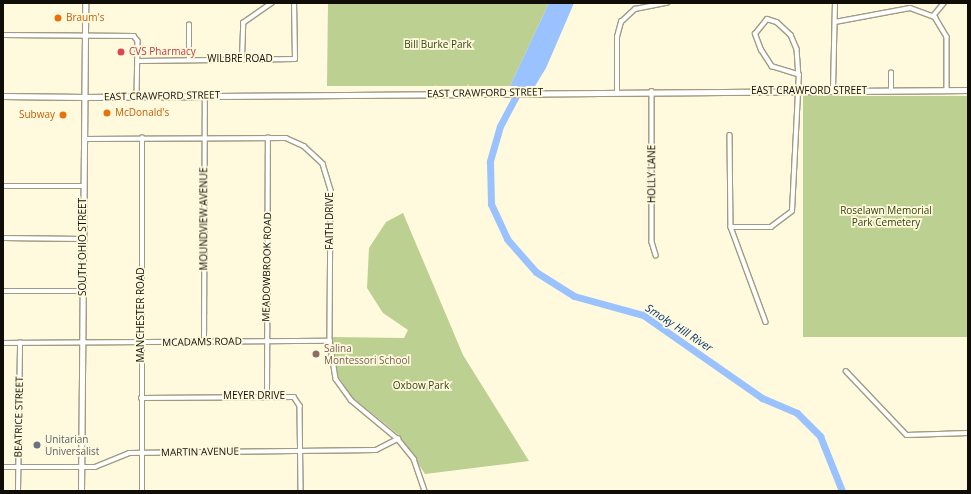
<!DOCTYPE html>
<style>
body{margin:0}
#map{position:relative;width:971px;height:494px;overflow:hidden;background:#fff9dd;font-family:"Open Sans",sans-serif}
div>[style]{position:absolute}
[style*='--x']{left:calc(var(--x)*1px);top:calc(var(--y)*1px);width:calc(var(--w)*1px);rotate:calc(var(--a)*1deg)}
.green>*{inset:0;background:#bbd091;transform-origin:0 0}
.water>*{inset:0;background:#99c2fe}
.river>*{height:7px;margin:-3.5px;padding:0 3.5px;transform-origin:3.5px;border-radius:3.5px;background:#99c2fe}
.roads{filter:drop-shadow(1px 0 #a19b82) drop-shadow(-1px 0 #a19b82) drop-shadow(0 1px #a19b82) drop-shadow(0 -1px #a19b82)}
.minor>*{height:3.5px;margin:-1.75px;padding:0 1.75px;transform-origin:1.75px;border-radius:1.75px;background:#fff}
.tertiary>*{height:4.5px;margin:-2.25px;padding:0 2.25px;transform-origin:2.25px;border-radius:2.25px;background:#fff}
.secondary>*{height:5px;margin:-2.5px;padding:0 2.5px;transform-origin:2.5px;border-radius:2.5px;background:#fff}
.dots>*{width:11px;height:11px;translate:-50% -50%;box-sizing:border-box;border:2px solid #fff9dd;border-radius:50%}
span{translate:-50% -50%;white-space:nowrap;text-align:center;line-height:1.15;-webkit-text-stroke:3.5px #fff9dd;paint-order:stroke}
.food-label{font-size:10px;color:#c56008}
.left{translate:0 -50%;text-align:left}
.right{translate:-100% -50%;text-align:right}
.park-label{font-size:10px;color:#33410c}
.health-label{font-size:10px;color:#be3a42}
.street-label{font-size:10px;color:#0f0d05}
.education-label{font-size:10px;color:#785e54}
.worship-label{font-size:10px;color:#5b616d}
.water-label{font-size:11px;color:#003174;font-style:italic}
.frame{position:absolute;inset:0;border:4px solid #0f0d05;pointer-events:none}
</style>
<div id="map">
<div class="green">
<div style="clip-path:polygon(328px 3px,549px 3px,510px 86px,327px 86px)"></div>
<div style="left:968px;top:96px;width:241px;height:165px;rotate:90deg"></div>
<div style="clip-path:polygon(403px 213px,463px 355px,529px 461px,425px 474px,400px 436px,352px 397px,338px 376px,332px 337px,404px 338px,408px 330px,383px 313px,367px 288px,369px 248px,386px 222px)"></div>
</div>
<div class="water">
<div style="clip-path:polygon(549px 3px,574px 3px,546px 68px,535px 86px,510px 86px)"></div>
</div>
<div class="river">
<div style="--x:525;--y:79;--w:53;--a:118"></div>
<div style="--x:500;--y:126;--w:37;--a:106"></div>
<div style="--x:490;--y:162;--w:42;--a:88.6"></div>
<div style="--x:491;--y:204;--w:38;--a:65"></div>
<div style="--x:507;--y:239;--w:44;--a:48.7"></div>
<div style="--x:536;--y:272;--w:45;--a:32.3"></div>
<div style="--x:574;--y:296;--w:72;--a:15.4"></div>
<div style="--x:643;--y:315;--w:145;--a:34.9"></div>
<div style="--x:762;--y:398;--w:38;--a:23"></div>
<div style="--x:797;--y:413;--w:33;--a:45"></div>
<div style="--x:820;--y:436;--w:59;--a:68.2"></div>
</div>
<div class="roads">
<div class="minor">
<div style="--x:933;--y:16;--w:17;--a:-50"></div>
<div style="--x:767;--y:19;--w:10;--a:17"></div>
<div style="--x:777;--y:22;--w:19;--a:43"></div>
<div style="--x:791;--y:35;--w:15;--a:67"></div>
<div style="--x:797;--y:49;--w:26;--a:86"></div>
<div style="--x:799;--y:75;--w:28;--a:-163"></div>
<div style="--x:772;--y:67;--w:20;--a:-123"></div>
<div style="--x:761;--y:50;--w:17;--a:-111"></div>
<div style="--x:755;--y:34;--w:19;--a:-51"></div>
<div style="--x:835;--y:22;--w:76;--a:-10.6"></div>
<div style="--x:910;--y:8;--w:27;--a:20"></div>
<div style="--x:935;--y:17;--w:23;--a:59"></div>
<div style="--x:947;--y:37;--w:53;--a:90"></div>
<div style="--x:3;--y:35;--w:131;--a:0.4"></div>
<div style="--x:134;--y:36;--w:6;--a:51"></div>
<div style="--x:138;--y:41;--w:55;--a:91"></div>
<div style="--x:189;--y:59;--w:34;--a:-90"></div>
<div style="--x:242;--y:59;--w:36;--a:-88"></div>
<div style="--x:243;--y:23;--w:35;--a:-35"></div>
<div style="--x:138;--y:61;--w:157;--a:-0.7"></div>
<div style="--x:295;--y:59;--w:56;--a:-91"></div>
<div style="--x:833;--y:90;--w:87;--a:-88.7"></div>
<div style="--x:891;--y:90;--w:17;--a:-90"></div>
<div style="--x:652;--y:91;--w:151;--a:90"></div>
<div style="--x:652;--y:242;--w:14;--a:73"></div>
<div style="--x:617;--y:92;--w:55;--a:-90"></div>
<div style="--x:617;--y:37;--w:16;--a:-75"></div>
<div style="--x:621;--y:22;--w:19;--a:-43"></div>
<div style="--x:635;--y:9;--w:33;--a:-11"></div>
<div style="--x:730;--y:135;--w:92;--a:89.4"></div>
<div style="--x:731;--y:227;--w:101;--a:69.8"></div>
<div style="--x:84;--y:139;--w:202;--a:-0.3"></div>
<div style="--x:286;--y:138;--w:20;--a:24"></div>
<div style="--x:304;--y:146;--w:26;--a:43"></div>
<div style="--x:323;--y:164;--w:28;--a:73"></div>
<div style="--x:331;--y:191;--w:150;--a:90.4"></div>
<div style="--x:330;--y:341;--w:38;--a:81"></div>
<div style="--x:336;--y:379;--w:26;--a:54"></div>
<div style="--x:351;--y:400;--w:61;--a:39.7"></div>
<div style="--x:398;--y:439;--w:26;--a:51"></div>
<div style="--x:414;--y:459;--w:34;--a:71"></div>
<div style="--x:3;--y:186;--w:81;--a:0"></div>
<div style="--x:731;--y:227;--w:40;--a:0"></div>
<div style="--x:771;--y:227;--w:26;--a:-37"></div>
<div style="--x:792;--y:211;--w:136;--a:-87.1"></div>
<div style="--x:3;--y:238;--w:80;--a:0.7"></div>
<div style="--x:3;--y:291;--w:80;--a:0"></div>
<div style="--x:204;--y:342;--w:247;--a:-89.8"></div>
<div style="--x:3;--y:343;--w:327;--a:-0.4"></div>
<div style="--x:846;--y:371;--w:88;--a:46.4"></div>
<div style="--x:907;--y:435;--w:61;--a:-1.9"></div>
<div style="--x:267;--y:396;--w:258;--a:-89.8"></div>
<div style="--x:141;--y:398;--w:153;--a:-0.4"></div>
<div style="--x:294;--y:397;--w:11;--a:56"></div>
<div style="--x:300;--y:406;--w:85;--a:89.3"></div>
<div style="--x:3;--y:467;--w:92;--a:0"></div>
<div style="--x:95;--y:467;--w:37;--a:-22"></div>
<div style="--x:129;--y:453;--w:247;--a:-0.7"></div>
<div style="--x:376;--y:450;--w:25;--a:-27"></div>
<div style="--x:18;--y:491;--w:148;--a:-89.2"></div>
<div style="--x:142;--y:491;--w:353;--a:-90"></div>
</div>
<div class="tertiary">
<div style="--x:84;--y:97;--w:884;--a:-0.45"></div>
</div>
<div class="secondary">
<div style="--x:3;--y:96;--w:81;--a:0.7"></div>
<div style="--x:81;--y:491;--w:488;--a:-89.5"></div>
</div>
</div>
<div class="dots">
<div style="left:58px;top:18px;background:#e8710a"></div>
<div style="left:121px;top:52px;background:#e0444e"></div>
<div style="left:107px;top:113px;background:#e8710a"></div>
<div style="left:63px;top:115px;background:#e8710a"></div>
<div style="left:316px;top:354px;background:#8d6e63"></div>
<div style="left:37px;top:445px;background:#6b7280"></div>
</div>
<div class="food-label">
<span class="left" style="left:66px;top:18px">Braum's</span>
<span class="left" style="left:115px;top:113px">McDonald's</span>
<span class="right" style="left:55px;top:115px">Subway</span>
</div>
<div class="park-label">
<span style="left:438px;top:45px">Bill Burke Park</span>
<span style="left:886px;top:216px">Roselawn Memorial<br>Park Cemetery</span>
<span style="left:421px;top:386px">Oxbow Park</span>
</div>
<div class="health-label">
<span class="left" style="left:129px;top:52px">CVS Pharmacy</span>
</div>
<div class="street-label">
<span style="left:240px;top:59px">WILBRE ROAD</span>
<span style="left:809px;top:91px">EAST CRAWFORD STREET</span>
<span style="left:485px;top:93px;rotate:-1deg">EAST CRAWFORD STREET</span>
<span style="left:162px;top:96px;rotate:-1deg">EAST CRAWFORD STREET</span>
<span style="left:652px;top:174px;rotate:-90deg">HOLLY LANE</span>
<span style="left:204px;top:219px;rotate:-90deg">MOUNDVIEW AVENUE</span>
<span style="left:330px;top:221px;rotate:-90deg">FAITH DRIVE</span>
<span style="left:83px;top:247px;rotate:-90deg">SOUTH OHIO STREET</span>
<span style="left:267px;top:267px;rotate:-89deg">MEADOWBROOK ROAD</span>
<span style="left:141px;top:315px;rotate:-90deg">MANCHESTER ROAD</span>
<span style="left:202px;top:342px;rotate:-1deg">MCADAMS ROAD</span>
<span style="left:254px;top:396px">MEYER DRIVE</span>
<span style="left:19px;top:417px;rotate:-89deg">BEATRICE STREET</span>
<span style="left:200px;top:452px;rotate:-1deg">MARTIN AVENUE</span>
</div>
<div class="education-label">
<span class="left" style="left:324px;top:354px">Salina<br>Montessori School</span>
</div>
<div class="worship-label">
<span class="left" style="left:45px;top:445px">Unitarian<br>Universalist</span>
</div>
<div class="water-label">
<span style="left:679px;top:328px;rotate:33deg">Smoky Hill River</span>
</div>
<div class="frame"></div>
</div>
